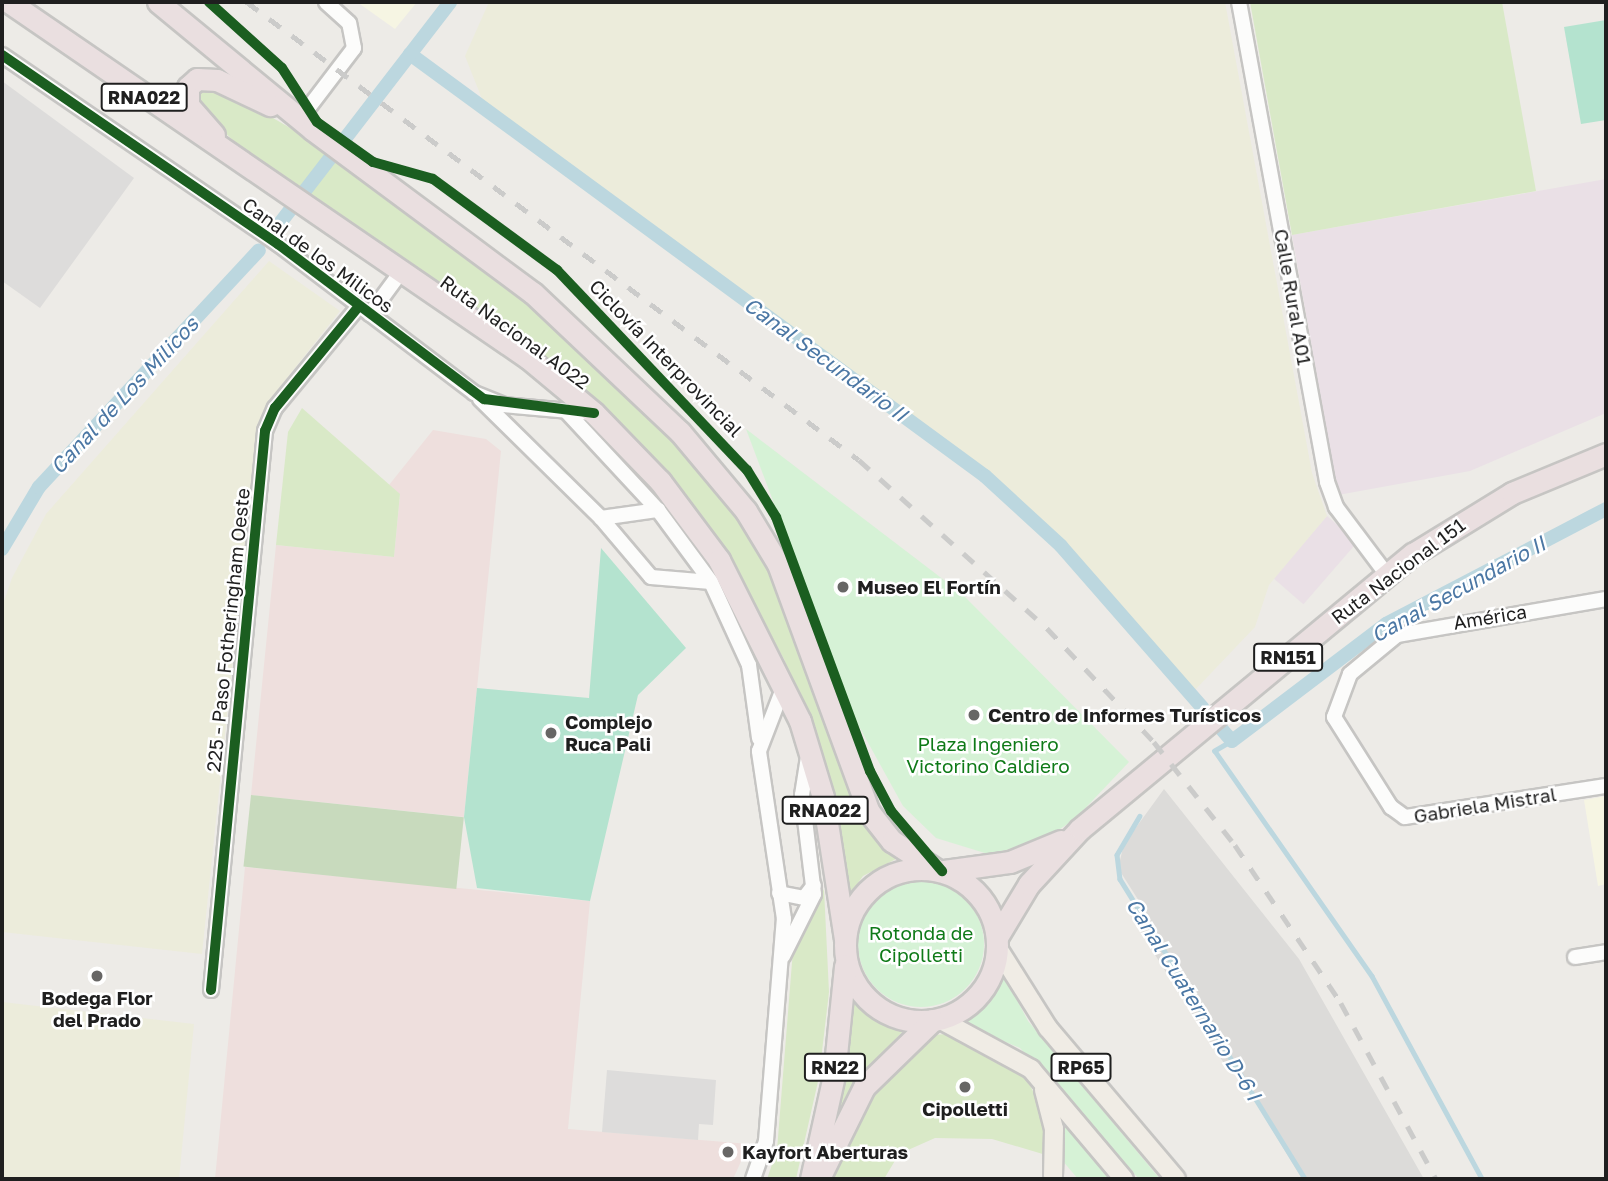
<!DOCTYPE html>
<meta charset="utf-8">
<style>
body{margin:0}
#map{position:relative;width:1608px;height:1181px;overflow:hidden;background:#edebe7;font-family:"Golos Text",sans-serif}
div>[style]{position:absolute}
[style*='--x']{left:calc(var(--x)*1px);top:calc(var(--y)*1px);width:calc(var(--w)*1px);rotate:calc(var(--a)*1deg)}
.residential>*{inset:0;background:#dcdbd9}
.commercial>*{inset:0;background:#eedfdd}
.industrial>*{inset:0;background:#eae0e6;transform-origin:0 0}
.education>*{inset:0;background:#f6f5e3}
.farmland>*{inset:0;background:#ececdb}
.grass>*{inset:0;background:#d9e9c7}
.forest>*{inset:0;background:#c8dabd;transform-origin:0 0}
.park>*{inset:0;background:#d6f2d6}
.round{border-radius:50%}
.pitch>*{inset:0;background:#b4e3cf}
.parking>*{inset:0;background:#dddcdb}
.stream>*{height:4.5px;margin:-2.25px;padding:0 2.25px;transform-origin:2.25px;border-radius:2.25px;background:#bcd7df}
.canal>*{height:14px;margin:-7px;padding:0 7px;transform-origin:7px;border-radius:7px;background:#bcd7df}
.roads{filter:drop-shadow(2px 0 #c6c5c3) drop-shadow(-2px 0 #c6c5c3) drop-shadow(0 2px #c6c5c3) drop-shadow(0 -2px #c6c5c3)}
.minor>*{height:14px;margin:-7px;padding:0 7px;transform-origin:7px;border-radius:7px;background:#fcfcfb}
.major>*{height:18px;margin:-9px;padding:0 9px;transform-origin:9px;border-radius:9px;background:#f0ece5}
.highway>*{height:21px;margin:-10.5px;padding:0 10.5px;transform-origin:10.5px;border-radius:10.5px;background:#eadfe0}
.highway>.ring{margin:-10.5px;padding:0;box-sizing:content-box;background:none;border:21px solid #eadfe0;border-radius:50%}
.rail>*{height:4.5px;margin-top:-2.25px;transform-origin:0;background:repeating-linear-gradient(90deg,#cbcbca 0 14px,transparent 0 28px)}
.cycleway>*{height:10px;margin:-5px;padding:0 5px;transform-origin:5px;border-radius:5px;background:#1b5e20}
.dots>*{width:19px;height:19px;translate:-50% -50%;box-sizing:border-box;border:4px solid #fff;border-radius:50%}
span{translate:-50% -50%;white-space:nowrap;text-align:center;line-height:1.15;-webkit-text-stroke:5px #fff;paint-order:stroke}
.shield-label span{padding:2px 5px;background:#fff;border:2px solid;border-radius:5px;-webkit-text-stroke-width:0}
.shield-label{font-size:18px;color:#1f1f1f;font-weight:700}
.street-label{font-size:19px;color:#1f1f1f}
.poi-label{font-size:19px;color:#1f1f1f;font-weight:700}
.left{translate:0 -50%;text-align:left}
.park-label{font-size:19px;color:#0f7a18}
.water-label{font-size:21px;color:#4b77a4;font-style:italic}
.frame{position:absolute;inset:0;border:4px solid #1f1f1f;pointer-events:none}
</style>
<div id="map">
<div class="residential">
<div style="clip-path:polygon(1164px 789px,1299px 959px,1424px 1179px,1302px 1179px,1233px 1065px,1227px 1068px,1138px 928px,1151px 920px,1118px 868px,1124px 844px)"></div>
</div>
<div class="commercial">
<div style="clip-path:polygon(433px 430px,486px 439px,501px 451px,464px 817px,251px 795px,276px 545px,394px 557px,400px 495px,389px 485px)"></div>
<div style="clip-path:polygon(245px 867px,590px 901px,568px 1129px,749px 1144px,733px 1179px,215px 1179px)"></div>
</div>
<div class="industrial">
<div style="clip-path:polygon(1606px 179px,1606px 413px,1470px 471px,1338px 495px,1292px 235px)"></div>
<div style="left:1327px;top:516px;width:40px;height:82px;rotate:41deg"></div>
</div>
<div class="education">
<div style="clip-path:polygon(357px 2px,417px 2px,395px 29px)"></div>
<div style="clip-path:polygon(1606px 796px,1606px 884px,1598px 886px,1584px 800px)"></div>
</div>
<div class="farmland">
<div style="clip-path:polygon(489px 2px,1225px 2px,1312px 473px,1327px 516px,1269px 585px,1255px 627px,1194px 691px,1056px 534px,987px 473px,484px 104px,465px 56px)"></div>
<div style="clip-path:polygon(269px 261px,340px 311px,268px 402px,257px 428px,202px 954px,2px 932px,2px 607px,12px 578px,46px 514px)"></div>
<div style="clip-path:polygon(2px 1002px,194px 1024px,179px 1179px,2px 1179px)"></div>
</div>
<div class="grass">
<div style="clip-path:polygon(1250px 2px,1502px 2px,1536px 191px,1292px 235px)"></div>
<div style="clip-path:polygon(201px 87px,228px 92px,304px 136px,539px 311px,689px 453px,731px 503px,763px 557px,854px 805px,875px 840px,898px 858px,863px 876px,846px 900px,813px 733px,784px 659px,718px 543px,632px 435px,601px 406px,260px 167px,199px 107px)"></div>
<div style="clip-path:polygon(302px 408px,400px 494px,394px 557px,276px 545px,288px 432px)"></div>
<div style="clip-path:polygon(824px 889px,829px 992px,819px 1077px,796px 1179px,767px 1179px,777px 1150px,793px 950px)"></div>
<div style="clip-path:polygon(852px 995px,904px 1030px,858px 1080px,831px 1134px)"></div>
<div style="clip-path:polygon(949px 1034px,1026px 1078px,1041px 1106px,1046px 1155px,992px 1139px,935px 1138px,899px 1154px,884px 1179px,828px 1179px,878px 1085px,930px 1035px)"></div>
</div>
<div class="forest">
<div style="left:251px;top:795px;width:214px;height:72px;rotate:6deg"></div>
</div>
<div class="park">
<div style="clip-path:polygon(746px 429px,961px 593px,1129px 762px,1075px 819px,1039px 843px,988px 854px,936px 838px,903px 806px,855px 719px)"></div>
<div class="round" style="left:858px;top:881px;width:126px;height:126px"></div>
<div style="clip-path:polygon(1004px 975px,1028px 1021px,1160px 1179px,1139px 1179px,1020px 1048px,961px 1023px,990px 1003px)"></div>
<div style="clip-path:polygon(1057px 1110px,1114px 1179px,1078px 1179px,1062px 1160px)"></div>
</div>
<div class="pitch">
<div style="clip-path:polygon(1606px 20px,1606px 120px,1581px 124px,1564px 27px)"></div>
<div style="clip-path:polygon(601px 548px,686px 648px,638px 695px,590px 901px,477px 888px,464px 817px,477px 688px,589px 698px)"></div>
</div>
<div class="parking">
<div style="clip-path:polygon(2px 81px,134px 178px,40px 308px,2px 281px)"></div>
<div style="clip-path:polygon(607px 1070px,716px 1080px,713px 1125px,699px 1124px,698px 1140px,602px 1132px)"></div>
</div>
<div class="stream">
<div style="--x:1232;--y:741;--w:20;--a:150"></div>
<div style="--x:1215;--y:751;--w:274;--a:55.1"></div>
<div style="--x:1372;--y:976;--w:231;--a:61.5"></div>
<div style="--x:1140;--y:816;--w:45;--a:120.5"></div>
<div style="--x:1117;--y:855;--w:24;--a:83"></div>
<div style="--x:1120;--y:879;--w:352;--a:58.3"></div>
</div>
<div class="canal">
<div style="--x:410;--y:54;--w:713;--a:36.28"></div>
<div style="--x:985;--y:476;--w:103;--a:42.6"></div>
<div style="--x:1061;--y:546;--w:215;--a:48.8"></div>
<div style="--x:277;--y:227;--w:284;--a:-52.4"></div>
<div style="--x:2;--y:549;--w:72;--a:-59.2"></div>
<div style="--x:39;--y:487;--w:323;--a:-47.1"></div>
<div style="--x:1218;--y:725;--w:21;--a:49"></div>
<div style="--x:1232;--y:741;--w:193;--a:-37.2"></div>
<div style="--x:1386;--y:624;--w:248;--a:-27.6"></div>
</div>
<div class="roads">
<div class="minor">
<div style="--x:1239;--y:2;--w:488;--a:79.6"></div>
<div style="--x:1327;--y:482;--w:27;--a:70"></div>
<div style="--x:1336;--y:507;--w:85;--a:53.1"></div>
<div style="--x:2;--y:55;--w:335;--a:34.4"></div>
<div style="--x:278;--y:244;--w:246;--a:37.2"></div>
<div style="--x:474;--y:393;--w:31;--a:22"></div>
<div style="--x:503;--y:405;--w:89;--a:5.1"></div>
<div style="--x:300;--y:119;--w:89;--a:-52.7"></div>
<div style="--x:354;--y:48;--w:25;--a:-101"></div>
<div style="--x:349;--y:23;--w:31;--a:-138"></div>
<div style="--x:370;--y:314;--w:52;--a:-53.6"></div>
<div style="--x:480;--y:399;--w:170;--a:44.5"></div>
<div style="--x:601;--y:518;--w:77;--a:49.7"></div>
<div style="--x:651;--y:577;--w:60;--a:4.8"></div>
<div style="--x:711;--y:582;--w:91;--a:65.4"></div>
<div style="--x:749;--y:665;--w:74;--a:82.2"></div>
<div style="--x:566;--y:411;--w:135;--a:47.1"></div>
<div style="--x:658;--y:510;--w:89;--a:53.6"></div>
<div style="--x:601;--y:518;--w:58;--a:-8"></div>
<div style="--x:1606;--y:599;--w:212;--a:170.2"></div>
<div style="--x:1397;--y:635;--w:61;--a:140.3"></div>
<div style="--x:1350;--y:674;--w:46;--a:110.4"></div>
<div style="--x:1334;--y:717;--w:107;--a:57.7"></div>
<div style="--x:1391;--y:807;--w:17;--a:36"></div>
<div style="--x:1405;--y:817;--w:203;--a:-8.8"></div>
<div style="--x:779;--y:893;--w:25;--a:11"></div>
<div style="--x:804;--y:898;--w:16;--a:-52"></div>
<div style="--x:783;--y:956;--w:69;--a:-63.4"></div>
<div style="--x:814;--y:894;--w:100;--a:-96.9"></div>
<div style="--x:802;--y:795;--w:38;--a:-81"></div>
<div style="--x:1575;--y:957;--w:31;--a:-9"></div>
<div style="--x:211;--y:990;--w:562;--a:-84.48"></div>
<div style="--x:265;--y:431;--w:25;--a:-67"></div>
<div style="--x:275;--y:408;--w:132;--a:-50.5"></div>
<div style="--x:753;--y:1179;--w:40;--a:-71.1"></div>
<div style="--x:766;--y:1141;--w:223;--a:-85.4"></div>
<div style="--x:784;--y:919;--w:170;--a:-98.5"></div>
<div style="--x:759;--y:751;--w:70;--a:-69"></div>
</div>
<div class="major">
<div style="--x:997;--y:947;--w:96;--a:57.8"></div>
<div style="--x:1048;--y:1028;--w:198;--a:49.7"></div>
<div style="--x:939;--y:1019;--w:105;--a:28.5"></div>
<div style="--x:1031;--y:1069;--w:144;--a:49.8"></div>
<div style="--x:1044;--y:1090;--w:40;--a:75.6"></div>
<div style="--x:1054;--y:1129;--w:47;--a:91.2"></div>
</div>
<div class="highway">
<div style="--x:9;--y:2;--w:629;--a:34.45"></div>
<div style="--x:528;--y:358;--w:86;--a:39.8"></div>
<div style="--x:594;--y:413;--w:95;--a:45.9"></div>
<div style="--x:660;--y:481;--w:99;--a:53.2"></div>
<div style="--x:719;--y:560;--w:180;--a:63.3"></div>
<div style="--x:800;--y:721;--w:79;--a:73.2"></div>
<div style="--x:823;--y:797;--w:144;--a:81.2"></div>
<div style="--x:158;--y:2;--w:200;--a:39.5"></div>
<div style="--x:312;--y:129;--w:275;--a:36.6"></div>
<div style="--x:533;--y:293;--w:202;--a:43.4"></div>
<div style="--x:680;--y:432;--w:103;--a:50.1"></div>
<div style="--x:746;--y:511;--w:62;--a:58.9"></div>
<div style="--x:778;--y:564;--w:264;--a:69.9"></div>
<div style="--x:869;--y:812;--w:37;--a:52"></div>
<div style="--x:892;--y:841;--w:51;--a:33.1"></div>
<div style="--x:214;--y:135;--w:40;--a:-131"></div>
<div style="--x:188;--y:105;--w:18;--a:-90"></div>
<div style="--x:188;--y:87;--w:12;--a:-42"></div>
<div style="--x:197;--y:79;--w:20;--a:3"></div>
<div style="--x:217;--y:80;--w:59;--a:25.3"></div>
<div class="ring" style="left:845px;top:869px;width:131px;height:131px"></div>
<div style="--x:944;--y:871;--w:67;--a:-7.8"></div>
<div style="--x:1010;--y:862;--w:55;--a:-22.4"></div>
<div style="--x:997;--y:937;--w:62;--a:-58.9"></div>
<div style="--x:1029;--y:884;--w:75;--a:-47.2"></div>
<div style="--x:1080;--y:829;--w:432;--a:-39.6"></div>
<div style="--x:1413;--y:554;--w:116;--a:-31.6"></div>
<div style="--x:1512;--y:493;--w:102;--a:-22.5"></div>
<div style="--x:821;--y:1174;--w:97;--a:-63.7"></div>
<div style="--x:864;--y:1087;--w:96;--a:-44.2"></div>
<div style="--x:811;--y:1179;--w:107;--a:-77.5"></div>
<div style="--x:834;--y:1075;--w:110;--a:-84.2"></div>
</div>
</div>
<div class="rail">
<div style="--x:247;--y:2;--w:764;--a:36.81"></div>
<div style="--x:859;--y:460;--w:252;--a:41.8"></div>
<div style="--x:1047;--y:628;--w:156;--a:46.8"></div>
<div style="--x:1154;--y:742;--w:131;--a:51.8"></div>
<div style="--x:1235;--y:845;--w:190;--a:56.1"></div>
<div style="--x:1341;--y:1003;--w:200;--a:61.6"></div>
</div>
<div class="cycleway">
<div style="--x:209;--y:2;--w:98;--a:42.1"></div>
<div style="--x:282;--y:68;--w:64;--a:57.1"></div>
<div style="--x:317;--y:122;--w:69;--a:35.5"></div>
<div style="--x:373;--y:162;--w:62;--a:15.8"></div>
<div style="--x:433;--y:179;--w:154;--a:36.3"></div>
<div style="--x:557;--y:270;--w:276;--a:46.5"></div>
<div style="--x:747;--y:470;--w:55;--a:58.3"></div>
<div style="--x:776;--y:517;--w:271;--a:69.7"></div>
<div style="--x:870;--y:771;--w:45;--a:62.3"></div>
<div style="--x:891;--y:811;--w:79;--a:49.6"></div>
<div style="--x:2;--y:55;--w:335;--a:34.4"></div>
<div style="--x:278;--y:244;--w:258;--a:37"></div>
<div style="--x:484;--y:399;--w:111;--a:7.3"></div>
<div style="--x:211;--y:990;--w:562;--a:-84.48"></div>
<div style="--x:265;--y:431;--w:25;--a:-67"></div>
<div style="--x:275;--y:408;--w:132;--a:-50.5"></div>
</div>
<div class="dots">
<div style="left:843px;top:587px;background:#676665"></div>
<div style="left:974px;top:715px;background:#676665"></div>
<div style="left:551px;top:733px;background:#676665"></div>
<div style="left:97px;top:976px;background:#676665"></div>
<div style="left:965px;top:1087px;background:#676665"></div>
<div style="left:728px;top:1152px;background:#676665"></div>
</div>
<div class="shield-label">
<span style="left:144px;top:97px">RNA022</span>
<span style="left:1288px;top:657px">RN151</span>
<span style="left:825px;top:810px">RNA022</span>
<span style="left:835px;top:1067px">RN22</span>
<span style="left:1081px;top:1067px">RP65</span>
</div>
<div class="street-label">
<span style="left:318px;top:255px;rotate:36deg">Canal de los Milicos</span>
<span style="left:1293px;top:297px;rotate:80deg">Calle Rural A01</span>
<span style="left:515px;top:332px;rotate:36deg">Ruta Nacional A022</span>
<span style="left:666px;top:358px;rotate:46deg">Ciclovía Interprovincial</span>
<span style="left:1398px;top:571px;rotate:-37deg">Ruta Nacional 151</span>
<span style="left:1490px;top:617px;rotate:-9deg">América</span>
<span style="left:228px;top:630px;rotate:-84deg">225 - Paso Fotheringham Oeste</span>
<span style="left:1485px;top:805px;rotate:-9deg">Gabriela Mistral</span>
</div>
<div class="poi-label">
<span class="left" style="left:857px;top:587px">Museo El Fortín</span>
<span class="left" style="left:988px;top:715px">Centro de Informes Turísticos</span>
<span class="left" style="left:565px;top:733px">Complejo<br>Ruca Pali</span>
<span style="left:97px;top:1009px">Bodega Flor<br>del Prado</span>
<span style="left:965px;top:1109px">Cipolletti</span>
<span class="left" style="left:742px;top:1152px">Kayfort Aberturas</span>
</div>
<div class="park-label">
<span style="left:988px;top:755px">Plaza Ingeniero<br>Victorino Caldiero</span>
<span style="left:921px;top:944px">Rotonda de<br>Cipolletti</span>
</div>
<div class="water-label">
<span style="left:826px;top:359px;rotate:36deg">Canal Secundario II</span>
<span style="left:124px;top:395px;rotate:-47deg">Canal de Los Milicos</span>
<span style="left:1458px;top:589px;rotate:-29deg">Canal Secundario II</span>
<span style="left:1194px;top:999px;rotate:58deg">Canal Cuaternario D-6 I</span>
</div>
<div class="frame"></div>
</div>
